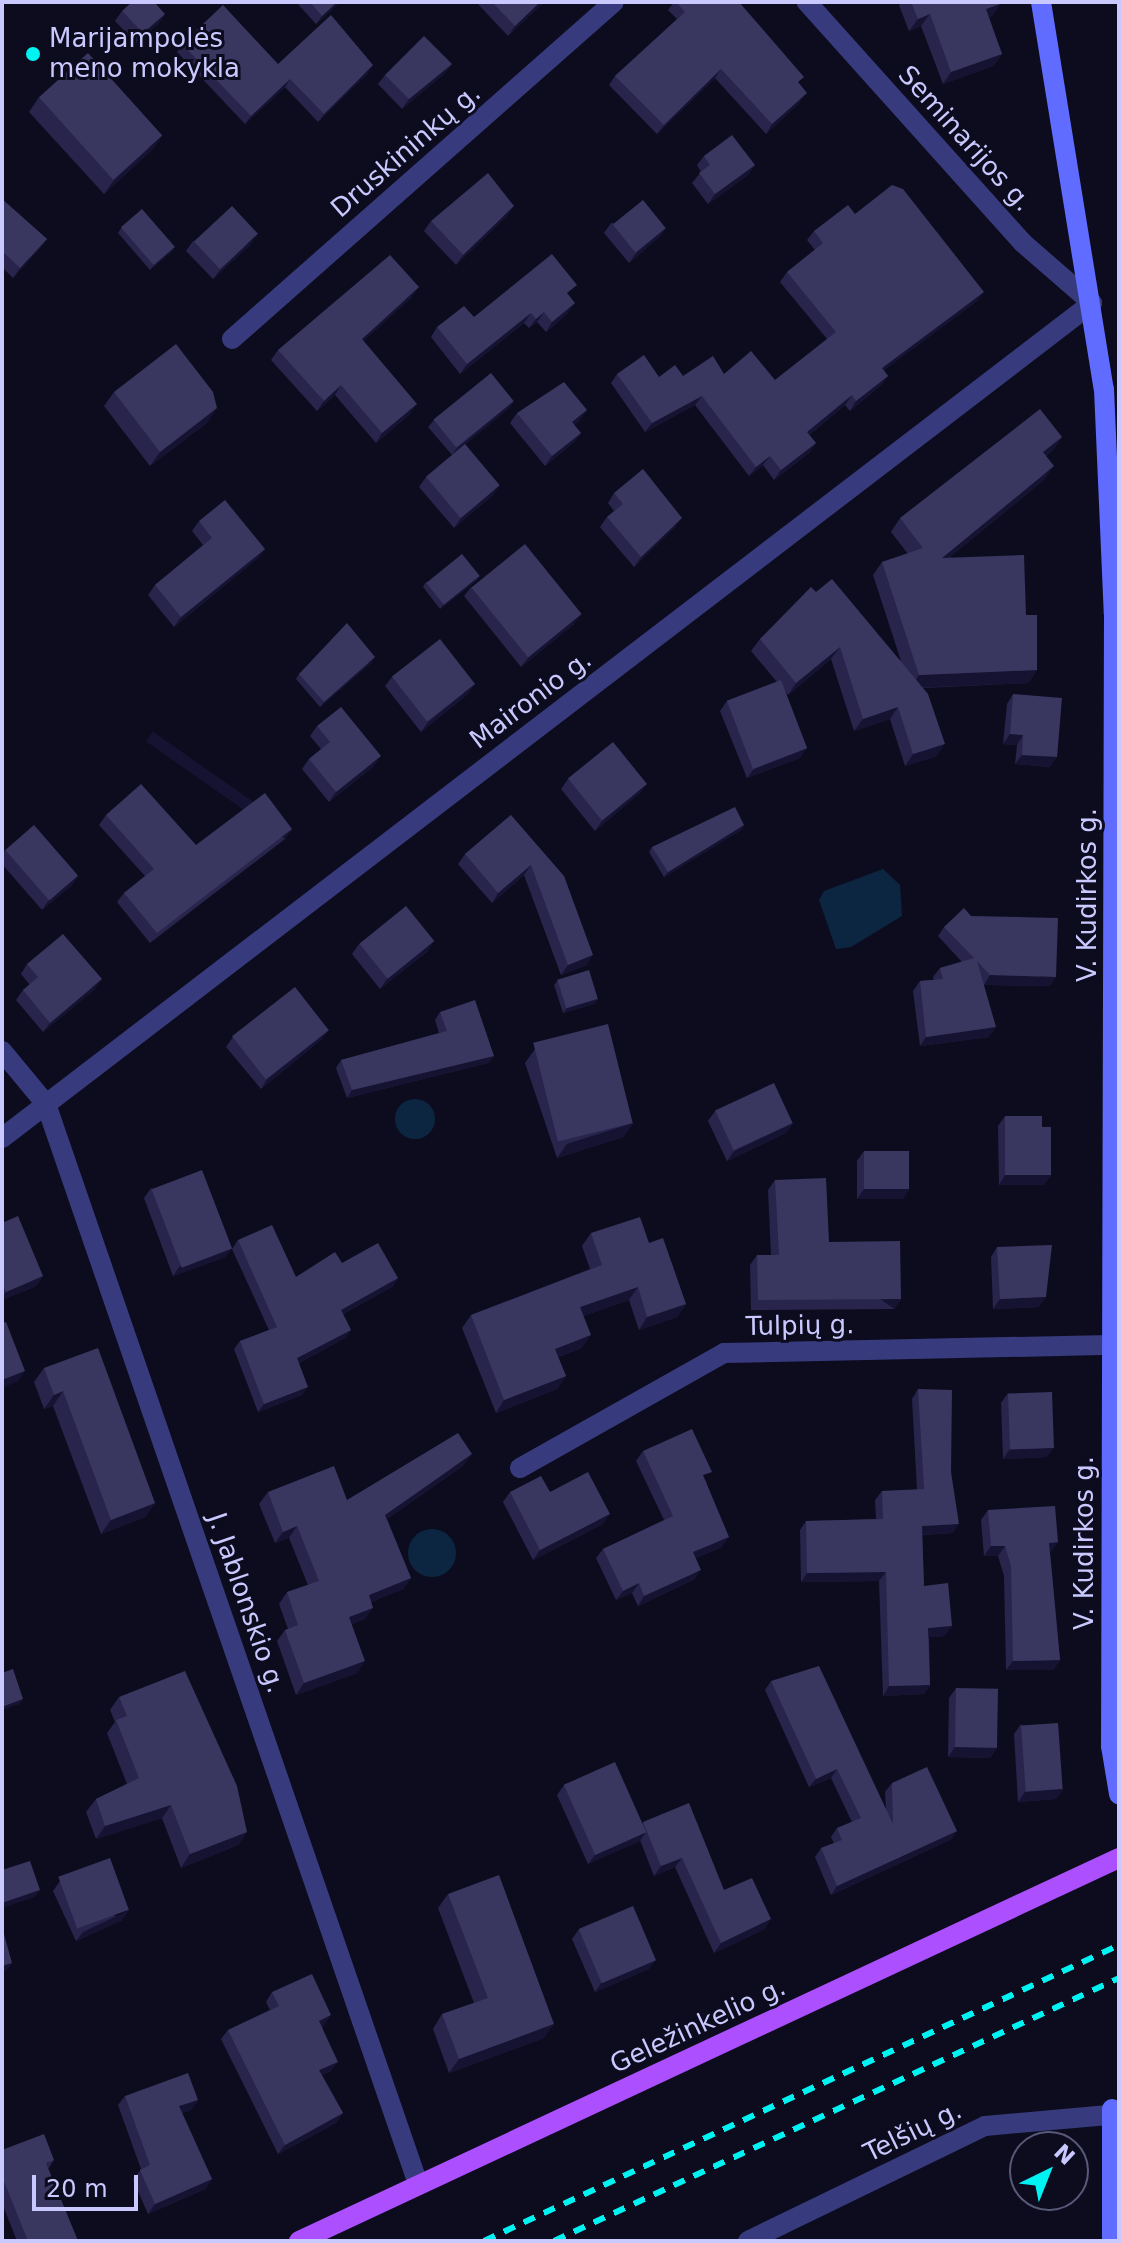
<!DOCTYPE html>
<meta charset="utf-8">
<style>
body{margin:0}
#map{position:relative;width:1121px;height:2243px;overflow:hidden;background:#0d0c1e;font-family:"DejaVu Sans",sans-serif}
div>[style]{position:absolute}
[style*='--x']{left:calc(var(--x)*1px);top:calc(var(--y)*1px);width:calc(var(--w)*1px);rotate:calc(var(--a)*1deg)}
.water>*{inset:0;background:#0c2642}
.round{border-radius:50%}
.minor>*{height:20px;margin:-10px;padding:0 10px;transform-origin:10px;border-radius:10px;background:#373b7d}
.secondary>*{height:20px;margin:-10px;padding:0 10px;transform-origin:10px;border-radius:10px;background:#606cff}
.primary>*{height:20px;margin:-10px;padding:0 10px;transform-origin:10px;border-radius:10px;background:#ac50ff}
.rail>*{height:6px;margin-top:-3px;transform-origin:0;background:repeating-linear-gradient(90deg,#00f3f3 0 12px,transparent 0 22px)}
.wall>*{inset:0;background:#28244c}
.shaded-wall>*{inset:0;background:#161332;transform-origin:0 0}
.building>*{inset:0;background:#393660;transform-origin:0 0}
.dots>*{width:22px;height:22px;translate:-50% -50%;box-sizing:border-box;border:4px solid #0d0c1e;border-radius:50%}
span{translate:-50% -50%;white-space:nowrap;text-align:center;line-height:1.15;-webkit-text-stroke:6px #0d0c1e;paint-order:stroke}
.poi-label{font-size:26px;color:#c9c9ff}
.left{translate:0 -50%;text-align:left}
.street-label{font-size:26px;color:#c9c9ff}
.frame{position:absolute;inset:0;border:4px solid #c9c9ff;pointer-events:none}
.north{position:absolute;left:1009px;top:2131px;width:80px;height:80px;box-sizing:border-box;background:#0d0c1e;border:2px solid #585878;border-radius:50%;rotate:43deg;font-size:22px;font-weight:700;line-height:32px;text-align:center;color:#c9c9ff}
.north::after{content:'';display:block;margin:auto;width:28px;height:36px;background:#00f3f3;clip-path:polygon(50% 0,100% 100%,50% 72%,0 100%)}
.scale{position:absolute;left:32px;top:2175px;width:106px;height:36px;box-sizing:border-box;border:4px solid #c9c9ff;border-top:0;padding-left:10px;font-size:24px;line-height:28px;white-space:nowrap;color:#c9c9ff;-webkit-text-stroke:6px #0d0c1e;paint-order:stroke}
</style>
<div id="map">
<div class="water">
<div style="clip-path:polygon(883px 869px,900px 885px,902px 916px,851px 947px,836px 949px,819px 900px,824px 891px)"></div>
<div class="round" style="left:395px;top:1099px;width:40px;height:40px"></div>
<div class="round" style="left:408px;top:1529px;width:48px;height:48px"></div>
</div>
<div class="minor">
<div style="--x:232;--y:339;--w:509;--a:-41.42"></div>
<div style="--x:2;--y:1051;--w:69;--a:50.3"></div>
<div style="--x:46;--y:1104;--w:1142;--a:70.99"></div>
<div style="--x:2;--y:1138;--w:1373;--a:-37.45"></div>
<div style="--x:1092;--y:303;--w:91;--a:-139"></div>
<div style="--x:1023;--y:243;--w:324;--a:-131.9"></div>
<div style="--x:520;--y:1468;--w:234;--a:-29.4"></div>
<div style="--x:724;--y:1353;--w:388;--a:-1.2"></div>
<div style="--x:748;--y:2241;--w:263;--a:-25.9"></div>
<div style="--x:985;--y:2126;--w:135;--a:-5.1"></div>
</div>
<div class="secondary">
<div style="--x:1041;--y:2;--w:392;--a:80.8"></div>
<div style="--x:1104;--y:389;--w:225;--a:87.5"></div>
<div style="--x:1114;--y:614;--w:1132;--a:90.15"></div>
<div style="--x:1111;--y:1746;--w:49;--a:80.5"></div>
<div style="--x:1112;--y:2109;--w:132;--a:90"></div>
</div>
<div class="primary">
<div style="--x:299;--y:2241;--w:905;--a:-25.04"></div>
</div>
<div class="rail">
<div style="--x:484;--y:2241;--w:701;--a:-24.99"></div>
<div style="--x:554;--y:2241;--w:623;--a:-24.96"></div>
</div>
<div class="wall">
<div style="clip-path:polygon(296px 2px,340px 2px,316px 24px)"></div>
<div style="clip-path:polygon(476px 2px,544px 2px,508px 36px)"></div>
<div style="clip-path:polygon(674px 2px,739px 2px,800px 102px,766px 134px,715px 78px,657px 134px,609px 85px,615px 76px,677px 19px,668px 10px)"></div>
<div style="clip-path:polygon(902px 2px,1000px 2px,1000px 4px,992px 16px,988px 17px,1002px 54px,993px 66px,943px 84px,921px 26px,909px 31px,899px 5px)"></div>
<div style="clip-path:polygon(122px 11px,165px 14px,158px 24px,136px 43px,115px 21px)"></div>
<div style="clip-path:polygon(182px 44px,278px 64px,368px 73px,318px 122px,285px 87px,245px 124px,177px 52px)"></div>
<div style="clip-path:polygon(452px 64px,445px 73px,402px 109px,378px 84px,385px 75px)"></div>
<div style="clip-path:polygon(39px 97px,153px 149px,104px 194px,29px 112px)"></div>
<div style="clip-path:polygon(704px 156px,755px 165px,748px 175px,708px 204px,692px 183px,701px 172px,697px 165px)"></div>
<div style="clip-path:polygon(2px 199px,47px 239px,40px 248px,13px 278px,2px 267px)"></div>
<div style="clip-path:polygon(855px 214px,977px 301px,884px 370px,888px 376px,881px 385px,850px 411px,845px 405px,809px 435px,816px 443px,809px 453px,774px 480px,763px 465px,749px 476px,695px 405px,645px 432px,611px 383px,617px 374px,659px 377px,724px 374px,775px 380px,827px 339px,780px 282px,787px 272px,815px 250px,807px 240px,814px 231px)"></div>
<div style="clip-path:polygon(507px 216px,456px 265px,424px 231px,431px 221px)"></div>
<div style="clip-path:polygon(611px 223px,666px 228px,659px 237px,629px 263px,604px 233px)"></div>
<div style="clip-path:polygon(121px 228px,175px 247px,171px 252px,150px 270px,118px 233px)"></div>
<div style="clip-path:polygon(193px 241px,251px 244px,213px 279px,186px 251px)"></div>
<div style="clip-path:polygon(569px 295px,568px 313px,546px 332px,537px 322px,529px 328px,524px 323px,460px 374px,431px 337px,437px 327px)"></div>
<div style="clip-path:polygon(412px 297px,363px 341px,410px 414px,376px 443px,335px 395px,317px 411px,271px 360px,278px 350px)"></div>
<div style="clip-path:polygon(114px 392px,208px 422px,150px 466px,104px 406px)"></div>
<div style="clip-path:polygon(514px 401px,509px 408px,452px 455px,428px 427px,434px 420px)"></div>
<div style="clip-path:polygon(517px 413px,580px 420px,574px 425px,581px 433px,574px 442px,545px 466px,510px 423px)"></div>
<div style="clip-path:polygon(1062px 437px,1053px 450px,1046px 456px,1045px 479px,950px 557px,1026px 615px,1037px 670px,1028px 683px,923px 688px,937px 756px,905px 766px,890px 719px,854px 731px,831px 659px,788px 695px,785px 691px,800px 758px,747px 778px,720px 711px,727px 701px,777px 682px,751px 651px,760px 639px,816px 592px,901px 661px,873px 575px,882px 562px,908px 554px,891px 532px,900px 518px)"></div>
<div style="clip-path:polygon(426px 477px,493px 495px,454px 528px,419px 487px)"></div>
<div style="clip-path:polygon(614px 493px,675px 527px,634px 567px,600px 527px,607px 517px,614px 511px,608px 503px)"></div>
<div style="clip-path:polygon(199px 521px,265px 549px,258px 558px,174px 627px,148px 595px,155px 585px,203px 545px,192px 531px)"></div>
<div style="clip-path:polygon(480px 576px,476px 581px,440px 609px,423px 587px,426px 582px)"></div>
<div style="clip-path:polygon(471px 587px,574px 624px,521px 667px,464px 596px)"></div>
<div style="clip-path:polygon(372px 662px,320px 707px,296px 679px,299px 674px)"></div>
<div style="clip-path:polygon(392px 677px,468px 694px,421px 732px,385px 686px)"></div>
<div style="clip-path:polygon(1013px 694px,1050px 767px,1015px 764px,1017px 745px,1003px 744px,1007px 704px)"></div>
<div style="clip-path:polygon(317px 726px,374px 766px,329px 802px,302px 769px,309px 759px,321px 749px,310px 736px)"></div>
<div style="clip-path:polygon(568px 779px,640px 793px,595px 831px,561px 789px)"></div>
<div style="clip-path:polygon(106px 815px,196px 845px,292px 829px,285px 839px,150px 943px,117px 902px,124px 893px,145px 876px,99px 825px)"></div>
<div style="clip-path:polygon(511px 815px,587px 965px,561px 975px,524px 875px,492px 903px,458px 864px,465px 854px)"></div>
<div style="clip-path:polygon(744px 825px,741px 830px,664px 877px,649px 852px,652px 847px)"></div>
<div style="clip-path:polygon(5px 850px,78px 876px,71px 886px,42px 910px,2px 864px,2px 854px)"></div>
<div style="clip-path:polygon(971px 916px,1050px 986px,983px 985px,989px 1037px,920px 1046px,913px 991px,920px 981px,934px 980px,933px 977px,940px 968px,962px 962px,938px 936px,944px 927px)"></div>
<div style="clip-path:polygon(359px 944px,428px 951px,380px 989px,352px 954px)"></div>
<div style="clip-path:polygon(27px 964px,95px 989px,43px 1032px,16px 1000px,23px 990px,30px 985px,21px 974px)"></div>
<div style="clip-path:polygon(558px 980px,598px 999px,594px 1004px,563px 1013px,554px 985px)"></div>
<div style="clip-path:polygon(440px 1012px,494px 1056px,488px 1063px,347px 1098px,336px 1068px,341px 1060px,439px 1033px,435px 1020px)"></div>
<div style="clip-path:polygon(233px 1037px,322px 1039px,261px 1089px,226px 1047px)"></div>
<div style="clip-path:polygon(535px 1049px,633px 1123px,623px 1137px,557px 1158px,525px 1063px)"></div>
<div style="clip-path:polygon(715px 1111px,793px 1123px,786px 1133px,727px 1161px,708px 1121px)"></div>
<div style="clip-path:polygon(1005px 1116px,1051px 1175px,1044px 1185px,999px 1185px,998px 1126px)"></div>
<div style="clip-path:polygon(864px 1151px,903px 1199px,857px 1199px,857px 1161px)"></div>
<div style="clip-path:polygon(775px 1180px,829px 1242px,901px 1299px,894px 1309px,751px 1310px,750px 1265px,757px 1255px,771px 1255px,768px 1190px)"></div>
<div style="clip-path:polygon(151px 1188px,232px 1248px,225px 1257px,173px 1276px,144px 1198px)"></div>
<div style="clip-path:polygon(2px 1223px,43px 1276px,36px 1286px,2px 1300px)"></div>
<div style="clip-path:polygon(591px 1233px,649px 1243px,686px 1304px,677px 1317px,639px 1330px,629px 1300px,583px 1316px,582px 1348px,558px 1357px,566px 1376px,557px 1389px,496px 1413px,462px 1328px,471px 1315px,590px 1269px,582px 1246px)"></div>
<div style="clip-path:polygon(238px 1240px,296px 1277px,342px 1263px,398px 1278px,392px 1287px,343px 1314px,351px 1330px,345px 1338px,299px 1363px,302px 1395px,258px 1412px,234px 1349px,240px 1341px,269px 1330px,232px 1249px)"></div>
<div style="clip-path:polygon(997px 1247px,1039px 1307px,993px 1309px,991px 1257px)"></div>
<div style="clip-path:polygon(44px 1368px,155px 1503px,145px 1517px,101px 1534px,53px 1406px,44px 1409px,34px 1382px)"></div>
<div style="clip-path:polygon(918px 1389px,951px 1472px,953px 1533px,922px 1535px,924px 1586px,945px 1636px,929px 1637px,930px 1685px,924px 1694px,883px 1696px,879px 1581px,801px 1582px,800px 1530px,806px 1521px,876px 1519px,875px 1500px,882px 1491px,917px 1490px,912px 1399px)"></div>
<div style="clip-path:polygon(1008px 1393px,1047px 1457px,1003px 1459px,1001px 1403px)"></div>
<div style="clip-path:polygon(643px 1451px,706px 1481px,722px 1547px,696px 1558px,695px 1579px,638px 1606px,632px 1593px,616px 1600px,596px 1558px,603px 1549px,664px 1520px,636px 1461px)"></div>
<div style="clip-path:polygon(464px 1465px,387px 1519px,411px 1578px,403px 1589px,371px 1602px,365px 1619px,352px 1624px,357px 1673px,296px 1695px,277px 1641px,285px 1630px,288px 1629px,279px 1604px,287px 1592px,308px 1585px,289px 1538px,275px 1543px,259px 1504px,268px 1492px,347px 1500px)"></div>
<div style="clip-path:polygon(510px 1492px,550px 1492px,603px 1524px,533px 1560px,503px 1502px)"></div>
<div style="clip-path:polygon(988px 1510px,1058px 1542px,1050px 1552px,1060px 1660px,1053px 1670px,1006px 1670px,1004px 1576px,998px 1556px,984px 1556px,981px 1520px)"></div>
<div style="clip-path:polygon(771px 1681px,886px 1809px,885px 1792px,892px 1783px,957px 1831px,950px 1840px,831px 1895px,815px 1857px,821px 1848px,834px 1843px,831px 1837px,837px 1828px,852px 1822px,831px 1778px,809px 1787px,765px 1690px)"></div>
<div style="clip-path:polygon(956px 1688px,997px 1748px,990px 1758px,948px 1757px,949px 1698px)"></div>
<div style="clip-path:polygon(119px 1697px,247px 1832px,238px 1845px,181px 1868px,162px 1818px,96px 1839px,86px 1812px,96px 1799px,127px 1784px,107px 1733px,115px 1722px,110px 1710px)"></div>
<div style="clip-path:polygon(1021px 1724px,1063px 1789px,1056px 1799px,1018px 1802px,1014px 1734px)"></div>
<div style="clip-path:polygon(564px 1785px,642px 1824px,643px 1822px,724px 1890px,765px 1929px,714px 1953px,675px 1867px,654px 1876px,640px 1840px,588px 1864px,557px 1795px)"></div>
<div style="clip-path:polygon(60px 1881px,122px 1920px,76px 1941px,53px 1891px)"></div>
<div style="clip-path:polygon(448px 1894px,544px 2038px,449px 2073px,433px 2029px,442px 2014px,474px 2003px,438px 1908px)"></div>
<div style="clip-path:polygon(579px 1929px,649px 1969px,595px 1992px,572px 1939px)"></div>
<div style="clip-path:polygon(272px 1992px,324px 2025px,322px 2026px,331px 2071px,322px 2075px,343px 2113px,336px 2123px,278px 2154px,221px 2039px,228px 2030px,270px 2010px,266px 2002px)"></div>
<div style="clip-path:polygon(125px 2096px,198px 2100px,191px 2110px,182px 2113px,212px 2179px,205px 2189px,148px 2214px,133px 2180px,141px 2169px,118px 2105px)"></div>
<div style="clip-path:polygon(2px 2150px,54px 2160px,48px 2169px,78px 2241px,17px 2241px,2px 2203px)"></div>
</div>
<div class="shaded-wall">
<div style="clip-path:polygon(337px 2px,340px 2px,316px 24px,322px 16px)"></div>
<div style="clip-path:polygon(540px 2px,544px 2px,508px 36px,515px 26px)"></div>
<div style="clip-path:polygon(1000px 4px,992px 16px,977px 21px,986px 9px)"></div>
<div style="clip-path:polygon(165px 14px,158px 24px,136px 43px,143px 33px)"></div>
<div style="clip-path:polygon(930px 14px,921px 26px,909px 31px,918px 19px)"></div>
<div style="clip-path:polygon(1002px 54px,993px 66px,943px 84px,951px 72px)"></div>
<div style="clip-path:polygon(452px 64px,445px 73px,402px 109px,409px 99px)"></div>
<div style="clip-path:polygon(373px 65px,368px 73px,318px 122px,324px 114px)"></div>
<div style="clip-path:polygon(721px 69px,715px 78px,657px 134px,664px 125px)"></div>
<div style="clip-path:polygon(290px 79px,285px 87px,245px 124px,251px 116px)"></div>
<div style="clip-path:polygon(807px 93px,800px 102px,766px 134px,772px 124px)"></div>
<div style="clip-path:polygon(163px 135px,153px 149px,104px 194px,114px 180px)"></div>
<div style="clip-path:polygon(755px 165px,748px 175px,708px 204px,715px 194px)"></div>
<div style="clip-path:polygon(514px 206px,507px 216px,456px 265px,463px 255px)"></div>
<div style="clip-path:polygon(666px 228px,659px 237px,629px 263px,636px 253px)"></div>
<div style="clip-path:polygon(258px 234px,251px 244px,213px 279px,220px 270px)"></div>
<div style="clip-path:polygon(47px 239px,40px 248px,13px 278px,20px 268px)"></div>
<div style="clip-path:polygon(175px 247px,171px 252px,150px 270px,154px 265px)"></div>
<div style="clip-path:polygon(419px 287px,412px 297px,355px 349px,362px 339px)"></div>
<div style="clip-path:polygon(984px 292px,977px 301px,875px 377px,882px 368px)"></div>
<div style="clip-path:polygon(575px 303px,568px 313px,546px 332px,552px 322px)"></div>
<div style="clip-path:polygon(544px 312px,537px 322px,529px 328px,536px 319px)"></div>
<div style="clip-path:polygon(531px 313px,524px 323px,460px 374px,467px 364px)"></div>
<div style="clip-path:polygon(888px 376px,881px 385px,850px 411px,856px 401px)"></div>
<div style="clip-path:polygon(341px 385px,335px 395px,317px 411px,324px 401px)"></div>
<div style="clip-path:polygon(852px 395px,845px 405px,800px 442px,807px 432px)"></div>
<div style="clip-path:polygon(702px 396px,695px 405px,645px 432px,652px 423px)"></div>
<div style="clip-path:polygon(514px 401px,509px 408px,452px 455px,457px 448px)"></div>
<div style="clip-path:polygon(417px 404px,410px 414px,376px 443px,382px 433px)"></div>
<div style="clip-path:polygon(217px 408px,208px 422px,150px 466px,160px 452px)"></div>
<div style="clip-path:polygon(587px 410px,580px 420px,565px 432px,572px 422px)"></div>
<div style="clip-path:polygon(581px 433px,574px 442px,545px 466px,552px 456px)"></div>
<div style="clip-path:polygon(1062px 437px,1053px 450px,1034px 465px,1043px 452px)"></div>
<div style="clip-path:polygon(816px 443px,809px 453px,774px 480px,781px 470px)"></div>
<div style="clip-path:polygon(770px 456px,763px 465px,749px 476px,756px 467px)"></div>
<div style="clip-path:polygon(1054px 466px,1045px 479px,933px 571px,942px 558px)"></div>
<div style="clip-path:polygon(500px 485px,493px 495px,454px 528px,461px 518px)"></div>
<div style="clip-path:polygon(682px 518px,675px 527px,634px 567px,641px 557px)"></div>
<div style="clip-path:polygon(265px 549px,258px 558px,174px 627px,181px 617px)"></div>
<div style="clip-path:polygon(480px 576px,476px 581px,440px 609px,444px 604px)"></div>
<div style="clip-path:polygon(581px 614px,574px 624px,521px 667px,528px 658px)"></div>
<div style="clip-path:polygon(840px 647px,831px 659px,788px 695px,796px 683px)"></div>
<div style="clip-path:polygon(375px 657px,372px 662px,320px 707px,324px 702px)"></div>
<div style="clip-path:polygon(1037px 670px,1028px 683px,910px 688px,919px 675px)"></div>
<div style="clip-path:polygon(475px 684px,468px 694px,421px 732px,428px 722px)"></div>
<div style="clip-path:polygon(898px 707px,890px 719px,854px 731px,863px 719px)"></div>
<div style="clip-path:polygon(1010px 734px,1023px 735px,1017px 745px,1003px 744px)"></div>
<div style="clip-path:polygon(945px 744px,937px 756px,905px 766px,913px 754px)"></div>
<div style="clip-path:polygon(807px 748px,800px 758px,747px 778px,754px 769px)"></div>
<div style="clip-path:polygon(1022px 755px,1057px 757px,1050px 767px,1015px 764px)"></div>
<div style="clip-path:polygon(381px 756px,374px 766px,329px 802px,336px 792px)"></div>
<div style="clip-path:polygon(647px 784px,640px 793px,595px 831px,602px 821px)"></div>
<div style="clip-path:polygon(744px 825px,741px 830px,664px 877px,668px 872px)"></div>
<div style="left:292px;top:829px;width:12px;height:170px;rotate:125deg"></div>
<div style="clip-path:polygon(531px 865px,524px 875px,492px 903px,498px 893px)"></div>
<div style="clip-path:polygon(78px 876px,71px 886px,42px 910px,49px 900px)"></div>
<div style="clip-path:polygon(434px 941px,428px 951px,380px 989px,387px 979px)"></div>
<div style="clip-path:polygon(593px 955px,587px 965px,561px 975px,568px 965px)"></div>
<div style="clip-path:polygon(990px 975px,1056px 977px,1050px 986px,984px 985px)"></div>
<div style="clip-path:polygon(102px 979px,95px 989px,43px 1032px,50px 1023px)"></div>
<div style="clip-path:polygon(598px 999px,594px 1004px,563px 1013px,567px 1008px)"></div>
<div style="clip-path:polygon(996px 1027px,989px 1037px,920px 1046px,926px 1037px)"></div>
<div style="clip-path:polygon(329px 1030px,322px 1039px,261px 1089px,267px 1079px)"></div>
<div style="clip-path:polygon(494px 1056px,488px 1063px,347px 1098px,352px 1090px)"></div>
<div style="clip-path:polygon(633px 1123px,623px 1137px,557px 1158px,567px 1144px)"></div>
<div style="clip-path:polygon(793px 1123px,786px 1133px,727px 1161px,734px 1151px)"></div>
<div style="clip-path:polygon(1005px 1175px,1051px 1175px,1044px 1185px,999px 1185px)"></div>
<div style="clip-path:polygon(864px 1189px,910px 1189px,903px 1199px,857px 1199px)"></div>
<div style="clip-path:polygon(232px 1248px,225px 1257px,173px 1276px,180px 1266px)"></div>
<div style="clip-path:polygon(43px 1276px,36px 1286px,2px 1300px,2px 1297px,6px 1292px)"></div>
<div style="clip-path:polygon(398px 1278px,392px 1287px,335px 1318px,341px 1310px)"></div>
<div style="clip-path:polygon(638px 1287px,629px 1300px,571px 1320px,580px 1307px)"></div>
<div style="clip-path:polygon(1046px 1297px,1039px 1307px,993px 1309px,1000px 1299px)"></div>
<div style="left:901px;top:1299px;width:12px;height:143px;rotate:125deg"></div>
<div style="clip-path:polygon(686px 1304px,677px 1317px,639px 1330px,647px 1317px)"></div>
<div style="clip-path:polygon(351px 1330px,345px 1338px,291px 1367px,297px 1358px)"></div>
<div style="clip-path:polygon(591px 1335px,582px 1348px,546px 1361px,555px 1349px)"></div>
<div style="clip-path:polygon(25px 1371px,18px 1381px,2px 1388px,2px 1380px)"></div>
<div style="clip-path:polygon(566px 1376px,557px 1389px,496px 1413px,504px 1400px)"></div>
<div style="clip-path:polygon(308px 1387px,302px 1395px,258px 1412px,264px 1404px)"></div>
<div style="clip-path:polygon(63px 1391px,53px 1406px,44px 1409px,54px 1395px)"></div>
<div style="clip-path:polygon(1054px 1448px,1047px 1457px,1003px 1459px,1010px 1449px)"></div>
<div style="clip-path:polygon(472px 1454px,464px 1465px,377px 1526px,385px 1515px)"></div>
<div style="clip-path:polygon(155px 1503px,145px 1517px,101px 1534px,111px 1520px)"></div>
<div style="clip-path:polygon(610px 1514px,603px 1524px,533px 1560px,540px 1550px)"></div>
<div style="clip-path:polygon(959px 1524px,953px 1533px,915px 1535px,922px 1526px)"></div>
<div style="clip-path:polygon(297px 1526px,289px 1538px,275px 1543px,283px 1532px)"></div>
<div style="clip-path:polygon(729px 1537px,722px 1547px,687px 1562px,693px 1552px)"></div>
<div style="clip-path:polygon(1058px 1542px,1051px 1552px,1042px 1553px,1049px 1543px)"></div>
<div style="clip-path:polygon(991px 1546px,1005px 1546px,998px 1556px,984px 1556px)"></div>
<div style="clip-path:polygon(701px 1570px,695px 1579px,638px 1606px,644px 1596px)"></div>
<div style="clip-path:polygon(886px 1572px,879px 1581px,801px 1582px,807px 1573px)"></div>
<div style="clip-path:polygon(411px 1578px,403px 1589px,361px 1606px,369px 1595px)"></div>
<div style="clip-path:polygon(639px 1583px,632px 1593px,616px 1600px,623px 1591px)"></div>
<div style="clip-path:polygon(373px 1608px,365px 1619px,341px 1628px,349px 1617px)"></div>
<div style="clip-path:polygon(952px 1626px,945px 1636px,922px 1638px,928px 1628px)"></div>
<div style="clip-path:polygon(1060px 1660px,1053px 1670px,1006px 1670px,1013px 1661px)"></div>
<div style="clip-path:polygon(365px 1661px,357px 1673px,296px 1695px,304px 1683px)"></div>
<div style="clip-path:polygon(930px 1685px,924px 1694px,883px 1696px,889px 1686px)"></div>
<div style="clip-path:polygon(23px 1699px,20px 1704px,2px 1710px,2px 1707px)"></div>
<div style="clip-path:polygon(955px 1747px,997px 1748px,990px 1758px,948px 1757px)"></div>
<div style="clip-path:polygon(837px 1769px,831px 1778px,809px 1787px,816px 1779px)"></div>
<div style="clip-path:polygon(1063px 1789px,1056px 1799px,1018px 1802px,1025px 1792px)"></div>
<div style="clip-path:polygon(171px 1805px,162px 1818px,96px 1839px,105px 1826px)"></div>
<div style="clip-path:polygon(957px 1831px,950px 1840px,831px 1895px,837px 1886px)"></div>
<div style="clip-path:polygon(247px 1832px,238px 1845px,181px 1868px,190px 1854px)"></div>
<div style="clip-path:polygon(646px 1832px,639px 1842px,588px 1864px,595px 1855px)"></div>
<div style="clip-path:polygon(682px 1858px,675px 1867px,654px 1876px,661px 1866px)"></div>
<div style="clip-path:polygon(40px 1890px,35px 1897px,2px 1908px,2px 1903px)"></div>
<div style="clip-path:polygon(129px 1910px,122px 1920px,76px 1941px,83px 1932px)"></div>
<div style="clip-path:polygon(771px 1919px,765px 1929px,714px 1953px,721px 1943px)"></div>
<div style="clip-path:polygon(656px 1960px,649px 1969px,595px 1992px,602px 1982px)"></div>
<div style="clip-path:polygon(12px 1963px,7px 1970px,2px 1972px,2px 1966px)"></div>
<div style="clip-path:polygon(331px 2015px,324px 2025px,313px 2030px,319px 2021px)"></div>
<div style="clip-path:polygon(554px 2024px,544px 2038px,449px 2073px,459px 2059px)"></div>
<div style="clip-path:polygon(338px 2062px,331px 2071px,312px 2080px,319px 2070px)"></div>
<div style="clip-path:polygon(198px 2100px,191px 2110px,173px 2116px,179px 2106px)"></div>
<div style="clip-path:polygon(343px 2113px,336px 2123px,278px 2154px,285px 2145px)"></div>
<div style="clip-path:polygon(212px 2179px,205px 2189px,148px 2214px,155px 2204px)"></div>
</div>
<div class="building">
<div style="clip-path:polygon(132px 2px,154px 2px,165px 14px,143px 33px,122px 11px)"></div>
<div style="clip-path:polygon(310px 2px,337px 2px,322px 16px)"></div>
<div style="clip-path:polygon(492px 2px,540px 2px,515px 26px)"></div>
<div style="clip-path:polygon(676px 2px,739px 2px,804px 77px,798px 82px,807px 93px,772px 124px,721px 69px,664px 125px,615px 76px,685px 12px)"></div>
<div style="clip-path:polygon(911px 2px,1000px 2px,1000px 4px,986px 9px,1002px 54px,951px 72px,930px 14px,918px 19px)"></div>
<div style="clip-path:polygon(223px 5px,278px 64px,331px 15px,373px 65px,324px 114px,290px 79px,251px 116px,182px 44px)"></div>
<div style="clip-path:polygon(424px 36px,452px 64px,409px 99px,385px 75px)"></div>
<div style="left:88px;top:53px;width:111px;height:66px;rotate:48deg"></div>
<div style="clip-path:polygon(732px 135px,755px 165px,715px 194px,699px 173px,710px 165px,704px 156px)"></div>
<div style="clip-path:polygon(488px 173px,514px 206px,463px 255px,431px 221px)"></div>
<div style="clip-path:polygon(892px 185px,903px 189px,984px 292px,882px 368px,888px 376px,856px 401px,852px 395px,807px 432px,816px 443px,781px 470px,770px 456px,756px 467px,702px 396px,652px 423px,617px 374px,644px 355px,659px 377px,675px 365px,683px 376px,713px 356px,724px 374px,751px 351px,775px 380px,836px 332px,787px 272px,823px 243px,814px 231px,848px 205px,855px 214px)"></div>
<div style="clip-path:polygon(2px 199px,47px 239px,20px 268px,2px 251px)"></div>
<div style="left:643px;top:200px;width:36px;height:39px;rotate:51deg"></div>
<div style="left:232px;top:206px;width:38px;height:52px;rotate:47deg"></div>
<div style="left:142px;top:209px;width:50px;height:28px;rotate:49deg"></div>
<div style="clip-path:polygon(552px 254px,577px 285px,567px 293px,575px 303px,552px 322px,544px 312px,536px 319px,531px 313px,467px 364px,437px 327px,464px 306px,474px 317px)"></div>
<div style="clip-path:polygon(390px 255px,419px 287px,362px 339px,417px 404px,382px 433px,341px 385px,324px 401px,278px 350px)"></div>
<div style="clip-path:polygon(176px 344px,213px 392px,217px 408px,160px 452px,114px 392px)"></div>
<div style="left:491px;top:373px;width:36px;height:74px;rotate:51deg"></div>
<div style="clip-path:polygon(564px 382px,587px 410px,572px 422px,581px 433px,552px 456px,517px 413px)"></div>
<div style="clip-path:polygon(1040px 409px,1062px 437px,1043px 452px,1054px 466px,942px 558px,1024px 555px,1026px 615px,1037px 615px,1037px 670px,919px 675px,882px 562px,923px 548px,900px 518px)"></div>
<div style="left:465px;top:444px;width:54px;height:51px;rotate:50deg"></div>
<div style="clip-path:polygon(643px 469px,682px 518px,641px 557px,607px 517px,623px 504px,614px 493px)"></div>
<div style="clip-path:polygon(225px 500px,265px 549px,181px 617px,155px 585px,212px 538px,199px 521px)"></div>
<div style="left:525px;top:544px;width:90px;height:69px;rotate:51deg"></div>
<div style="left:462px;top:554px;width:28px;height:46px;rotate:51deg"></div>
<div style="clip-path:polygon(832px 579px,928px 694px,945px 744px,913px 754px,898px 707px,863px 719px,840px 647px,796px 683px,760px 639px,811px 587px,816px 592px)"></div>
<div style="clip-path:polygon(347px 623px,375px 657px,324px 702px,299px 674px)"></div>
<div style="left:440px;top:639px;width:57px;height:61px;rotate:52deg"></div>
<div style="left:781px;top:680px;width:73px;height:58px;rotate:69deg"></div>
<div style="clip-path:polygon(1013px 694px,1062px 698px,1057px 757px,1022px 755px,1023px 735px,1010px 734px)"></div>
<div style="clip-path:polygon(341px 707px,381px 756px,336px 792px,309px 759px,330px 742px,317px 726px)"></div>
<div style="left:613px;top:742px;width:54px;height:58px;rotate:51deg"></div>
<div style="clip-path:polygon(141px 784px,196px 845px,265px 793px,292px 829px,157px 933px,124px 893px,154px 869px,106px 815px)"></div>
<div style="clip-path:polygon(735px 807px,744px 825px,668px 872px,652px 847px)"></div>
<div style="clip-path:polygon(511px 815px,564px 876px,593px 955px,568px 965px,531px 865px,498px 893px,465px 854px)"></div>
<div style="left:34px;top:825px;width:67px;height:38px;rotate:49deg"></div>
<div style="left:406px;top:906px;width:45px;height:60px;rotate:51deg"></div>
<div style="clip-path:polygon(964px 908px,971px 916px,1058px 918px,1056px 977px,990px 975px,977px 961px,996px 1027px,926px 1037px,920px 981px,943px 979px,940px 968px,974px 958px,944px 927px)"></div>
<div style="clip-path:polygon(63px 934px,102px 979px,50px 1023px,23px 990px,38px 977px,27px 964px)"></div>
<div style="left:589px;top:970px;width:30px;height:33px;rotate:73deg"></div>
<div style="left:295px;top:987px;width:55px;height:80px;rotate:52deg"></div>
<div style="clip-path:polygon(475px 1000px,494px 1056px,352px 1090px,341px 1060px,447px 1031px,440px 1012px)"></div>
<div style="left:608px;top:1024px;width:102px;height:77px;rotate:76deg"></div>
<div style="left:774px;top:1083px;width:44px;height:65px;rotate:65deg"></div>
<div style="clip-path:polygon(1005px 1116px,1042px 1116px,1042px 1127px,1051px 1127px,1051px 1175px,1005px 1175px)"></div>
<div style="left:864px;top:1151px;width:45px;height:38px"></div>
<div style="left:202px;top:1170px;width:84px;height:54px;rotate:69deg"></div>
<div style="clip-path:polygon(826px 1178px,829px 1242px,900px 1241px,901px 1299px,758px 1300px,757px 1255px,779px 1255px,775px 1180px)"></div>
<div style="clip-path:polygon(18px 1216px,43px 1276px,6px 1292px,2px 1283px,2px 1223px)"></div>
<div style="clip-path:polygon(640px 1217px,649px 1243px,663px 1238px,686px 1304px,647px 1317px,638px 1287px,580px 1307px,591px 1335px,555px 1349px,566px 1376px,504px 1400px,471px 1315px,602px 1265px,591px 1233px)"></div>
<div style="clip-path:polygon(272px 1225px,296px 1277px,335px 1252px,342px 1263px,378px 1243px,398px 1278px,341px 1310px,351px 1330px,297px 1358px,308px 1387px,264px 1404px,240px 1341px,277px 1327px,238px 1240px)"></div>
<div style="clip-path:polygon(1052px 1245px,1046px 1297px,1000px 1299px,997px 1247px)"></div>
<div style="clip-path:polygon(6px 1322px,25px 1371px,2px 1380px,2px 1323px)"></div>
<div style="clip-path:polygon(98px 1348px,155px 1503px,111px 1520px,63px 1391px,54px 1395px,44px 1368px)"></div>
<div style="clip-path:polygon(918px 1389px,952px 1390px,951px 1472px,959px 1524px,922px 1526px,924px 1586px,948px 1583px,952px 1626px,928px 1628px,930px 1685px,889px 1686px,886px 1572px,807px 1573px,806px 1521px,883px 1519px,882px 1491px,924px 1489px)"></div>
<div style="left:1052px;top:1392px;width:56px;height:44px;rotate:88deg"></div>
<div style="clip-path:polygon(692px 1429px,712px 1472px,703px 1475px,729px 1537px,693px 1552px,701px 1570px,644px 1596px,639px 1583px,623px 1591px,603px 1549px,673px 1516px,643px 1451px)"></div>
<div style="clip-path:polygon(458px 1433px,472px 1454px,385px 1515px,411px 1578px,369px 1595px,373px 1608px,349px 1617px,365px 1661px,304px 1683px,285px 1630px,298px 1625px,287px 1592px,319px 1581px,297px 1526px,283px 1532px,268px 1492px,334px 1466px,347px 1500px)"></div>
<div style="clip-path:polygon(588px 1472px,610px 1514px,540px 1550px,510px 1492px,541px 1476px,550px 1492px)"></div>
<div style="clip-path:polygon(1055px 1506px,1058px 1542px,1049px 1543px,1060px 1660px,1013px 1661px,1011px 1566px,1005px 1546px,991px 1546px,988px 1510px)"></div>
<div style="clip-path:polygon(819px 1666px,893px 1824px,892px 1783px,927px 1767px,957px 1831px,837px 1886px,821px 1848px,842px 1840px,837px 1828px,861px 1818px,837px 1769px,816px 1779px,771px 1681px)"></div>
<div style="clip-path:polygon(13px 1669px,23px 1699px,2px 1707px,2px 1673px)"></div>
<div style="clip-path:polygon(185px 1671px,237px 1786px,247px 1832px,190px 1854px,171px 1805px,105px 1826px,96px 1799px,139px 1778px,116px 1720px,127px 1716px,119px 1697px)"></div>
<div style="left:956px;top:1688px;width:42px;height:59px;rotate:1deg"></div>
<div style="left:1058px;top:1723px;width:66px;height:37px;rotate:86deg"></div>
<div style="left:615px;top:1762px;width:77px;height:56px;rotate:66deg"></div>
<div style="clip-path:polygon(689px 1803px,724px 1890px,752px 1878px,771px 1919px,721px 1943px,682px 1858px,661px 1866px,643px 1822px)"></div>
<div style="left:110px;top:1858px;width:55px;height:55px;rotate:70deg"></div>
<div style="clip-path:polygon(30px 1861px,40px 1890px,2px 1903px,2px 1870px)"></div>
<div style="clip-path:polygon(499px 1875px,554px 2024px,459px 2059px,442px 2014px,488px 1998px,448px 1894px)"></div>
<div style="left:633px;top:1906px;width:59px;height:59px;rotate:67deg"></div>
<div style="clip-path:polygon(2px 1927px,12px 1963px,2px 1966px)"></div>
<div style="clip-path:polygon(312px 1974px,331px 2015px,319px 2021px,338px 2062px,319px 2070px,343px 2113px,285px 2145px,228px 2030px,279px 2006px,272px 1992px)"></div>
<div style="clip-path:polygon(188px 2073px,198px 2100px,179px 2106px,212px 2179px,155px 2204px,140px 2170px,150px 2165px,125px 2096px)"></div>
<div style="clip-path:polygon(44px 2134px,54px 2160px,46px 2163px,78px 2241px,28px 2241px,3px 2179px,2px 2180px,2px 2150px)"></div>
</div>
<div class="dots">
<div style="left:33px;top:54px;background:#00f3f3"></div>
</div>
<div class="poi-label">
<span class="left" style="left:49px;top:54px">Marijampolės<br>meno mokykla</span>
</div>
<div class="street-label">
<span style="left:965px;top:139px;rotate:48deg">Seminarijos g.</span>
<span style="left:406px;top:151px;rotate:-41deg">Druskininkų g.</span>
<span style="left:531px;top:700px;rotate:-37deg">Maironio g.</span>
<span style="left:1088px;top:895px;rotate:-90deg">V. Kudirkos g.</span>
<span style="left:800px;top:1326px;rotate:-1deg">Tulpių g.</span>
<span style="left:1085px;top:1543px;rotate:-90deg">V. Kudirkos g.</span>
<span style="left:246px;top:1603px;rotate:71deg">J. Jablonskio g.</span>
<span style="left:698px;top:2026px;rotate:-25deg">Geležinkelio g.</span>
<span style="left:913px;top:2132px;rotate:-26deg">Telšių g.</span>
</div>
<div class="frame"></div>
<div class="north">N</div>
<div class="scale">20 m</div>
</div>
